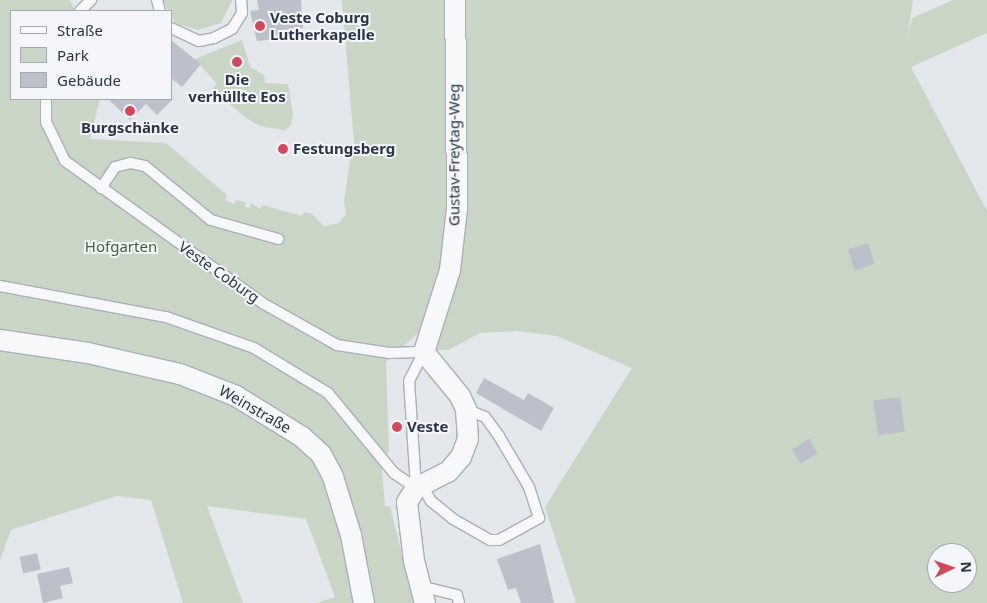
<!DOCTYPE html>
<meta charset="utf-8">
<style>
body{margin:0}
#map{position:relative;width:987px;height:603px;overflow:hidden;background:#e4e7ec;font-family:"Noto Sans",sans-serif}
div>[style]{position:absolute}
[style*='--x']{left:calc(var(--x)*1px);top:calc(var(--y)*1px);width:calc(var(--w)*1px);rotate:calc(var(--a)*1deg)}
.green>*{inset:0;background:#c9d6c5}
.building>*{inset:0;background:#bbc0ca;transform-origin:0 0}
.roads{filter:drop-shadow(1px 0 #a9aeb7) drop-shadow(-1px 0 #a9aeb7) drop-shadow(0 1px #a9aeb7) drop-shadow(0 -1px #a9aeb7)}
.service>*{height:10px;margin:-5px;padding:0 5px;transform-origin:5px;border-radius:5px;background:#f7f8fa}
.minor>*{height:20px;margin:-10px;padding:0 10px;transform-origin:10px;border-radius:10px;background:#f7f8fa}
.dots>*{width:14px;height:14px;translate:-50% -50%;box-sizing:border-box;border:2px solid #f4f6f9;border-radius:50%}
span{translate:-50% -50%;white-space:nowrap;text-align:center;line-height:1.15;-webkit-text-stroke:4px #f4f6f9;paint-order:stroke}
.poi-label{font-size:15px;color:#2b3445;font-weight:700}
.left{translate:0 -50%;text-align:left}
.street-label{font-size:15px;color:#2b3445}
.park-label{font-size:15px;color:#3f6138}
.legend{position:absolute;left:10px;top:10px;width:162px;height:90px;box-sizing:border-box;background:#f4f6f9;border:1px solid #a4a8b1;margin:0;padding:6px 9px;list-style:none;font-size:15px;color:#2b3445}
.legend li{display:flex;align-items:center;gap:10px;height:25px}
.legend b{width:25px;border:1px solid #a4a8b1}
.north{position:absolute;left:927px;top:543px;width:50px;height:50px;box-sizing:border-box;background:#f4f6f9;border:1px solid #a4a8b1;border-radius:50%;rotate:87deg;font-size:14px;font-weight:700;line-height:20px;text-align:center;color:#2b3445}
.north::after{content:'';display:block;margin:auto;width:18px;height:22px;background:#d1495b;clip-path:polygon(50% 0,100% 100%,50% 72%,0 100%)}
</style>
<div id="map">
<div class="green">
<div style="clip-path:polygon(0 0,70px 0,75px 11px,11px 11px,11px 99px,100px 99px,90px 139px,166px 143px,227px 195px,225px 200px,234px 204px,236px 200px,246px 202px,245px 207px,249px 208px,251px 203px,260px 209px,262px 205px,302px 216px,304px 212px,312px 214px,324px 226px,339px 223px,346px 214px,344px 201px,351px 155px,355px 155px,342px 0,445px 0,448px 203px,441px 270px,428px 316px,417px 334px,386px 362px,389px 452px,381px 458px,385px 506px,390px 506px,414px 603px,316px 603px,335px 597px,306px 519px,207px 506px,243px 603px,183px 603px,151px 500px,117px 496px,11px 530px,0 560px)"></div>
<div style="clip-path:polygon(163px 0,232px 0,232px 1px,221px 23px,198px 30px,175px 23px)"></div>
<div style="clip-path:polygon(evenodd,461px 0,913px 0,907px 41px,912px 18px,953px 0,987px 0,987px 33px,911px 67px,987px 211px,987px 603px,576px 603px,545px 507px,632px 368px,557px 336px,515px 331px,480px 333px,448px 350px,437px 350px,458px 268px,461px 0,937px 553px,967px 553px,967px 583px,937px 583px,937px 553px)"></div>
<div style="clip-path:polygon(242px 40px,250px 67px,264px 75px,265px 83px,288px 84px,293px 114px,291px 125px,285px 130px,260px 126px,246px 118px,212px 89px,217px 84px,195px 59px)"></div>
</div>
<div class="building">
<div style="clip-path:polygon(257px 0,301px 0,303px 28px,283px 30px,274px 39px,257px 41px,250px 11px,259px 10px)"></div>
<div style="clip-path:polygon(171px 40px,201px 64px,182px 87px,171px 78px)"></div>
<div style="clip-path:polygon(108px 99px,173px 99px,157px 115px,146px 104px,130px 120px)"></div>
<div style="left:868px;top:243px;width:22px;height:21px;rotate:72deg"></div>
<div style="clip-path:polygon(484px 378px,524px 400px,528px 393px,554px 408px,541px 431px,476px 393px)"></div>
<div style="left:900px;top:397px;width:35px;height:27px;rotate:82deg"></div>
<div style="left:809px;top:439px;width:17px;height:20px;rotate:59deg"></div>
<div style="clip-path:polygon(540px 544px,554px 603px,521px 603px,516px 588px,508px 590px,497px 559px)"></div>
<div style="left:37px;top:553px;width:17px;height:18px;rotate:77deg"></div>
<div style="clip-path:polygon(69px 567px,73px 583px,60px 586px,63px 598px,43px 603px,37px 574px)"></div>
</div>
<div class="roads">
<div class="service">
<div style="--x:157;--y:0;--w:11;--a:75"></div>
<div style="--x:80;--y:11;--w:16;--a:-45"></div>
<div style="--x:171;--y:28;--w:31;--a:25"></div>
<div style="--x:199;--y:41;--w:15;--a:-11"></div>
<div style="--x:214;--y:38;--w:20;--a:-27"></div>
<div style="--x:232;--y:29;--w:19;--a:-58"></div>
<div style="--x:242;--y:13;--w:13;--a:-94"></div>
<div style="--x:46;--y:99;--w:23;--a:90"></div>
<div style="--x:46;--y:122;--w:43;--a:64"></div>
<div style="--x:65;--y:161;--w:245;--a:35.7"></div>
<div style="--x:264;--y:304;--w:84;--a:29.3"></div>
<div style="--x:337;--y:345;--w:53;--a:8.7"></div>
<div style="--x:389;--y:353;--w:35;--a:-2"></div>
<div style="--x:101;--y:188;--w:25;--a:-56"></div>
<div style="--x:115;--y:167;--w:16;--a:-15"></div>
<div style="--x:130;--y:163;--w:15;--a:11"></div>
<div style="--x:145;--y:166;--w:85;--a:39.3"></div>
<div style="--x:211;--y:220;--w:70;--a:15.8"></div>
<div style="--x:0;--y:286;--w:169;--a:10.6"></div>
<div style="--x:166;--y:317;--w:93;--a:19.4"></div>
<div style="--x:254;--y:348;--w:87;--a:31.3"></div>
<div style="--x:328;--y:393;--w:104;--a:50.5"></div>
<div style="--x:394;--y:473;--w:27;--a:34"></div>
<div style="--x:422;--y:485;--w:18;--a:61"></div>
<div style="--x:431;--y:501;--w:28;--a:39"></div>
<div style="--x:453;--y:519;--w:43;--a:29.6"></div>
<div style="--x:490;--y:540;--w:9;--a:0"></div>
<div style="--x:499;--y:540;--w:46;--a:-28.8"></div>
<div style="--x:539;--y:518;--w:33;--a:-108"></div>
<div style="--x:529;--y:487;--w:59;--a:-120.5"></div>
<div style="--x:499;--y:436;--w:24;--a:-126"></div>
<div style="--x:485;--y:417;--w:21;--a:-157"></div>
<div style="--x:416;--y:488;--w:107;--a:-93.7"></div>
<div style="--x:409;--y:381;--w:33;--a:-63"></div>
<div style="--x:420;--y:586;--w:38;--a:14"></div>
<div style="--x:457;--y:595;--w:8;--a:76"></div>
</div>
<div class="minor">
<div style="--x:0;--y:340;--w:89;--a:8.4"></div>
<div style="--x:88;--y:353;--w:94;--a:12.9"></div>
<div style="--x:180;--y:374;--w:60;--a:21.4"></div>
<div style="--x:236;--y:396;--w:78;--a:31.8"></div>
<div style="--x:302;--y:437;--w:25;--a:42"></div>
<div style="--x:321;--y:454;--w:26;--a:62"></div>
<div style="--x:333;--y:477;--w:61;--a:72.8"></div>
<div style="--x:351;--y:535;--w:69;--a:79.2"></div>
<div style="--x:425;--y:603;--w:43;--a:-104.7"></div>
<div style="--x:414;--y:561;--w:59;--a:-96.8"></div>
<div style="--x:407;--y:502;--w:17;--a:-57"></div>
<div style="--x:416;--y:488;--w:36;--a:-27"></div>
<div style="--x:448;--y:472;--w:20;--a:-49"></div>
<div style="--x:461;--y:457;--w:19;--a:-69"></div>
<div style="--x:468;--y:439;--w:30;--a:-94"></div>
<div style="--x:466;--y:409;--w:14;--a:-115"></div>
<div style="--x:460;--y:396;--w:57;--a:-129.3"></div>
<div style="--x:424;--y:352;--w:86;--a:-72.4"></div>
<div style="--x:450;--y:270;--w:61;--a:-83.5"></div>
<div style="--x:457;--y:209;--w:209;--a:-90.5"></div>
</div>
</div>
<div class="dots">
<div style="left:260px;top:26px;background:#d1495b"></div>
<div style="left:237px;top:62px;background:#d1495b"></div>
<div style="left:130px;top:111px;background:#d1495b"></div>
<div style="left:283px;top:149px;background:#d1495b"></div>
<div style="left:397px;top:427px;background:#d1495b"></div>
</div>
<div class="poi-label">
<span class="left" style="left:270px;top:26px">Veste Coburg<br>Lutherkapelle</span>
<span style="left:237px;top:88px">Die<br>verhüllte Eos</span>
<span style="left:130px;top:128px">Burgschänke</span>
<span class="left" style="left:293px;top:149px">Festungsberg</span>
<span class="left" style="left:407px;top:427px">Veste</span>
</div>
<div class="street-label">
<span style="left:454px;top:155px;rotate:-90deg">Gustav-Freytag-Weg</span>
<span style="left:219px;top:272px;rotate:35deg">Veste Coburg</span>
<span style="left:255px;top:409px;rotate:30deg">Weinstraße</span>
</div>
<div class="park-label">
<span style="left:121px;top:247px">Hofgarten</span>
</div>
<ul class="legend">
<li><b style="height:6px;background:#f7f8fa"></b>Straße</li>
<li><b style="height:14px;background:#c9d6c5"></b>Park</li>
<li><b style="height:14px;background:#bbc0ca"></b>Gebäude</li>
</ul>
<div class="north">N</div>
</div>
